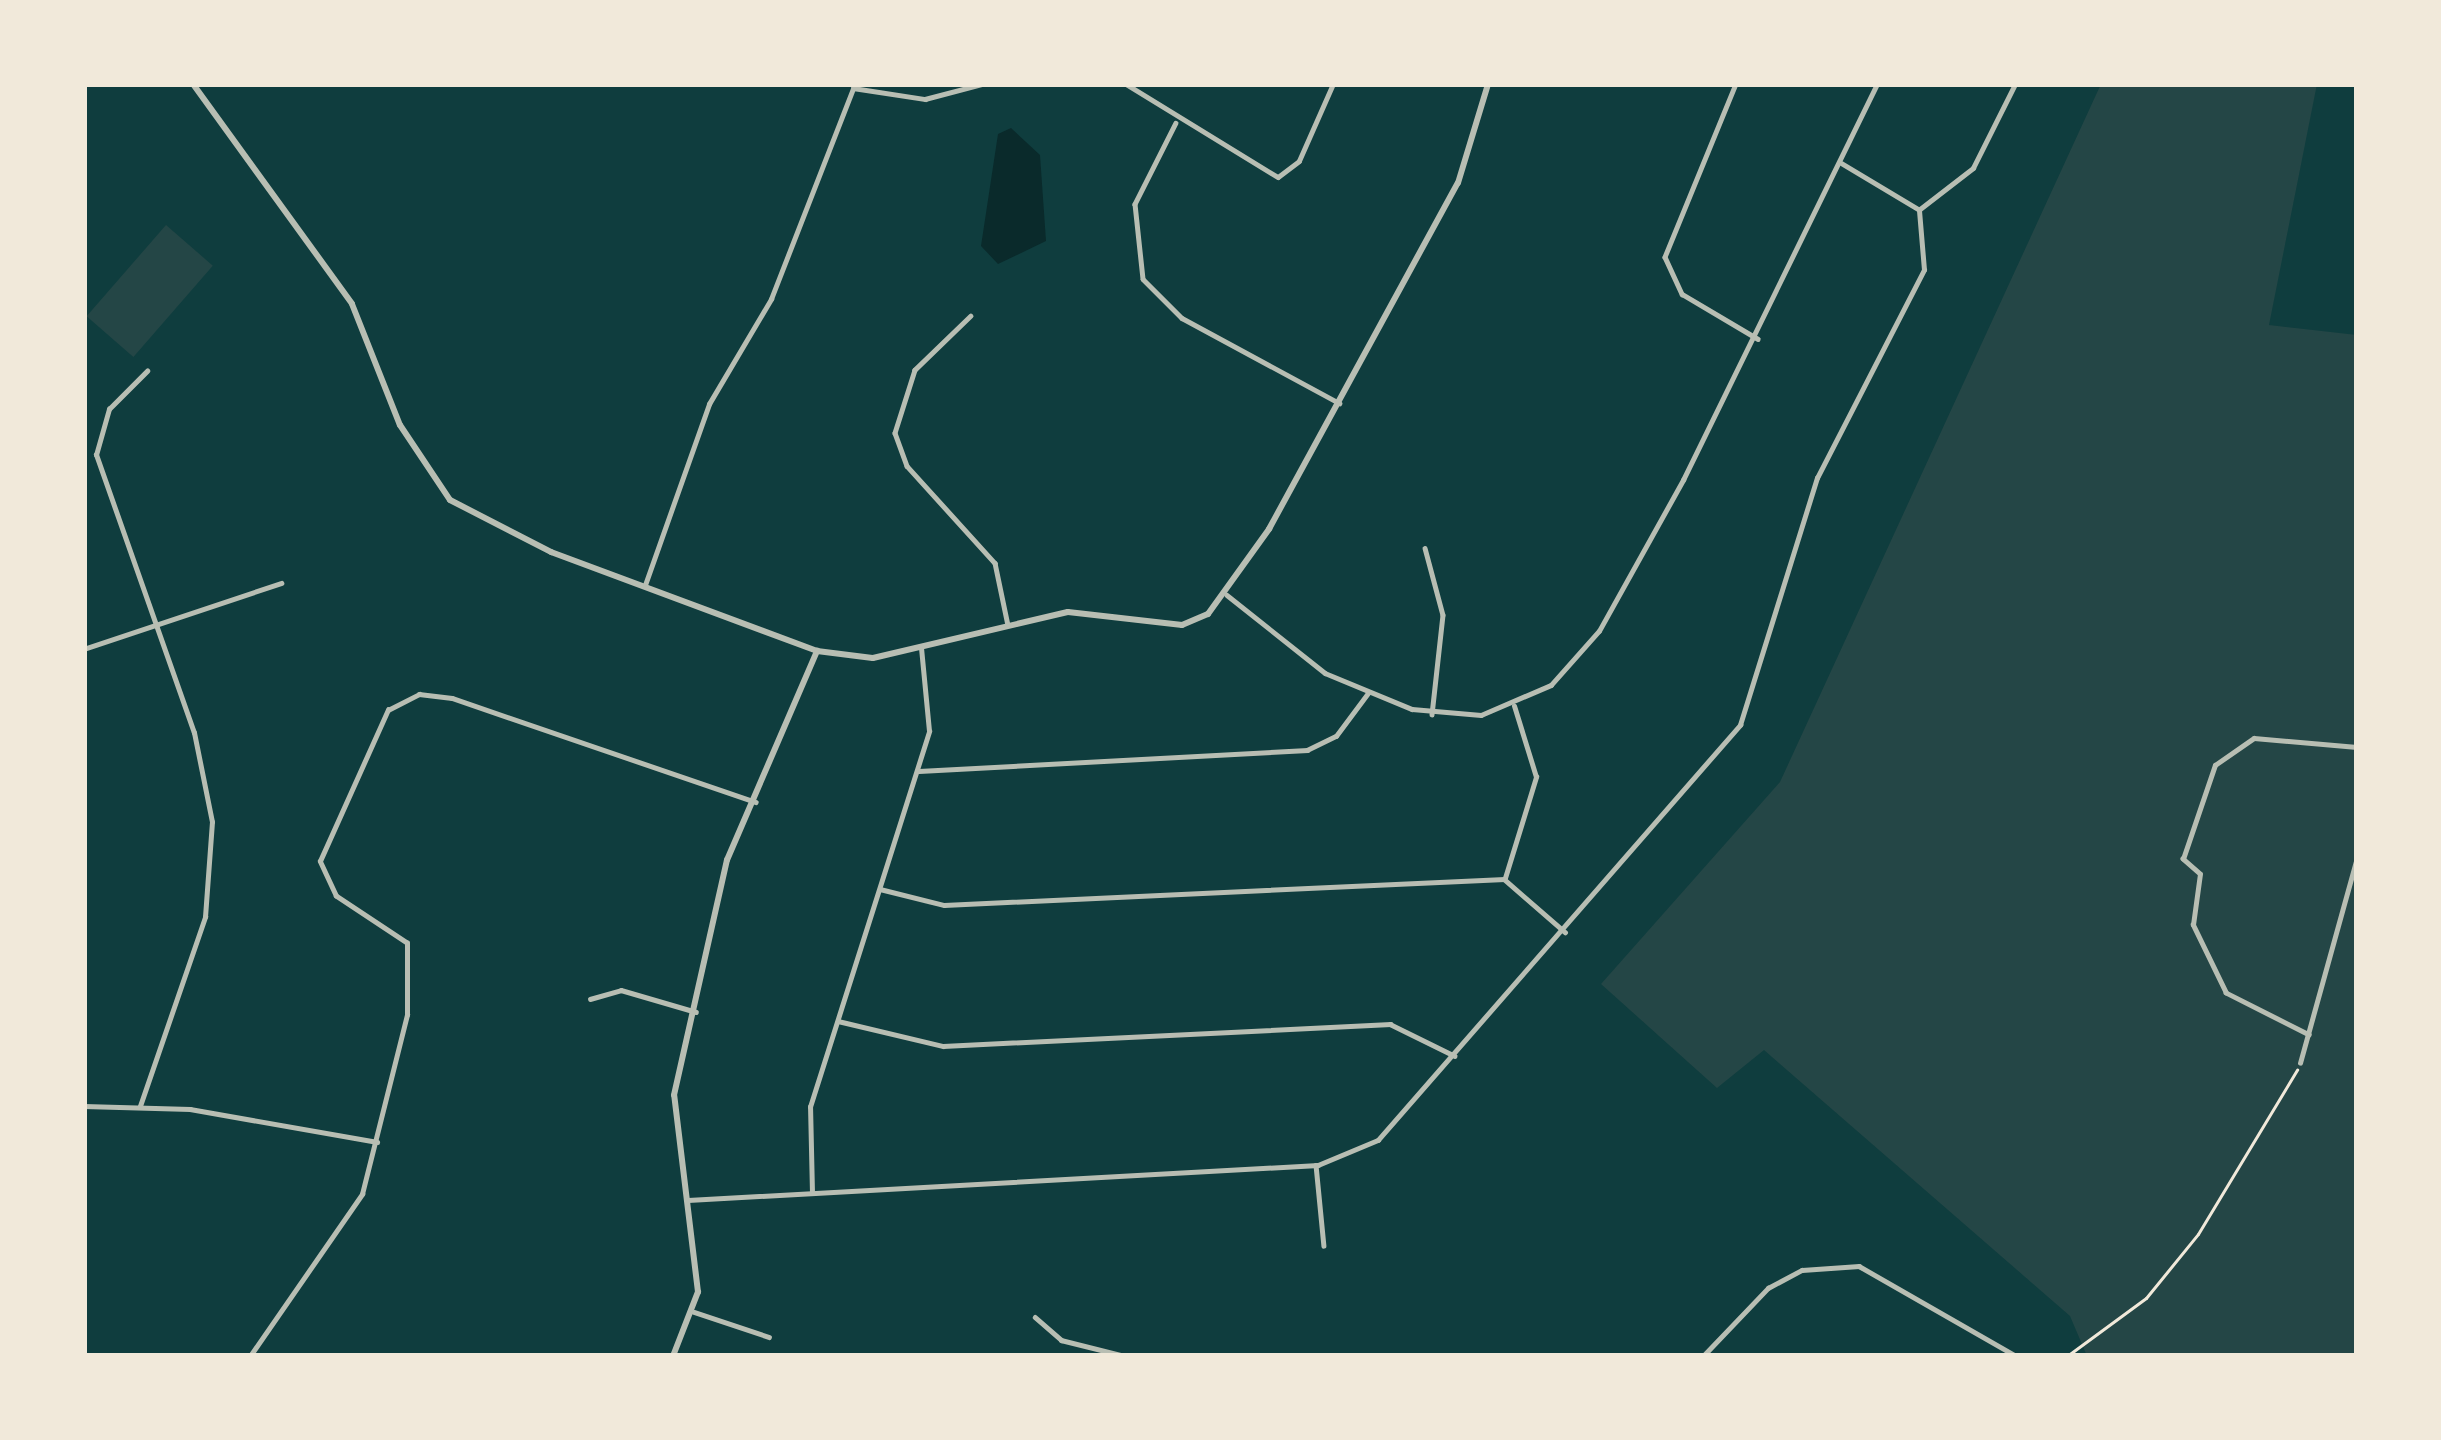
<!DOCTYPE html>
<style>
body{margin:0}
#map{position:relative;width:2441px;height:1440px;overflow:hidden;background:#0f3d3e;font-family:"Golos Text",sans-serif}
div>[style]{position:absolute}
[style*='--x']{left:calc(var(--x)*1px);top:calc(var(--y)*1px);width:calc(var(--w)*1px);rotate:calc(var(--a)*1deg)}
.green>*{inset:0;background:#244646;transform-origin:0 0}
.water>*{inset:0;background:#0a2a2b}
.path>*{height:3px;margin:-1.5px;padding:0 1.5px;transform-origin:1.5px;border-radius:1.5px;background:#f1e9da}
.minor>*{height:4.5px;margin:-2.25px;padding:0 2.25px;transform-origin:2.25px;border-radius:2.25px;background:#b8beb3}
.tertiary>*{height:6px;margin:-3px;padding:0 3px;transform-origin:3px;border-radius:3px;background:#b8beb3}
span{translate:-50% -50%;white-space:nowrap;text-align:center;line-height:1.15;-webkit-text-stroke:9px #f1e9da;paint-order:stroke}
.frame{position:absolute;inset:0;border:87px solid #f1e9da;pointer-events:none}
</style>
<div id="map">
<div class="green">
<div style="clip-path:polygon(2101px 84px,2317px 84px,2269px 325px,2357px 335px,2357px 1356px,2087px 1356px,2070px 1316px,1764px 1050px,1717px 1088px,1601px 984px,1780px 782px)"></div>
<div style="left:166px;top:225px;width:62px;height:121px;rotate:41deg"></div>
</div>
<div class="water">
<div style="clip-path:polygon(1011px 128px,1040px 155px,1046px 241px,998px 264px,981px 246px,998px 134px)"></div>
</div>
<div class="path">
<div style="--x:2067;--y:1356;--w:98;--a:-36.3"></div>
<div style="--x:2146;--y:1298;--w:82;--a:-50.9"></div>
<div style="--x:2198;--y:1234;--w:192;--a:-58.9"></div>
</div>
<div class="minor">
<div style="--x:1126;--y:84;--w:178;--a:31.5"></div>
<div style="--x:1278;--y:177;--w:26;--a:-37"></div>
<div style="--x:1299;--y:161;--w:84;--a:-66.2"></div>
<div style="--x:1736;--y:84;--w:187;--a:112.3"></div>
<div style="--x:1665;--y:257;--w:41;--a:65.3"></div>
<div style="--x:1682;--y:294;--w:88;--a:30.6"></div>
<div style="--x:853;--y:88;--w:73;--a:8.7"></div>
<div style="--x:925;--y:99;--w:59;--a:-14.7"></div>
<div style="--x:1176;--y:123;--w:91;--a:116.8"></div>
<div style="--x:1135;--y:204;--w:75;--a:83.9"></div>
<div style="--x:1143;--y:279;--w:55;--a:45"></div>
<div style="--x:1182;--y:318;--w:179;--a:28.4"></div>
<div style="--x:1920;--y:209;--w:67;--a:-37.7"></div>
<div style="--x:1973;--y:168;--w:94;--a:-63.4"></div>
<div style="--x:971;--y:316;--w:78;--a:136"></div>
<div style="--x:915;--y:370;--w:66;--a:107.6"></div>
<div style="--x:895;--y:433;--w:35;--a:70"></div>
<div style="--x:907;--y:466;--w:131;--a:47.8"></div>
<div style="--x:995;--y:563;--w:63;--a:78.2"></div>
<div style="--x:1425;--y:548;--w:69;--a:75"></div>
<div style="--x:1443;--y:615;--w:100;--a:96.3"></div>
<div style="--x:645;--y:585;--w:192;--a:-70.5"></div>
<div style="--x:709;--y:404;--w:122;--a:-59.4"></div>
<div style="--x:771;--y:299;--w:231;--a:-68.7"></div>
<div style="--x:1227;--y:595;--w:125;--a:38.5"></div>
<div style="--x:1325;--y:673;--w:94;--a:22.5"></div>
<div style="--x:1412;--y:709;--w:69;--a:5"></div>
<div style="--x:1481;--y:715;--w:76;--a:-23.2"></div>
<div style="--x:1551;--y:685;--w:72;--a:-48.4"></div>
<div style="--x:1599;--y:631;--w:173;--a:-60.9"></div>
<div style="--x:1683;--y:480;--w:441;--a:-63.9"></div>
<div style="--x:84;--y:649;--w:208;--a:-18.5"></div>
<div style="--x:919;--y:771;--w:389;--a:-3.1"></div>
<div style="--x:1307;--y:750;--w:32;--a:-26"></div>
<div style="--x:1336;--y:736;--w:54;--a:-53.3"></div>
<div style="--x:1505;--y:878;--w:106;--a:-72.9"></div>
<div style="--x:1536;--y:777;--w:74;--a:-107.2"></div>
<div style="--x:880;--y:889;--w:66;--a:14"></div>
<div style="--x:944;--y:905;--w:561;--a:-2.66"></div>
<div style="--x:1504;--y:879;--w:81;--a:41"></div>
<div style="--x:590;--y:999;--w:32;--a:-16"></div>
<div style="--x:621;--y:990;--w:78;--a:16.3"></div>
<div style="--x:838;--y:1021;--w:108;--a:13.4"></div>
<div style="--x:943;--y:1046;--w:448;--a:-2.8"></div>
<div style="--x:1390;--y:1024;--w:72;--a:26.2"></div>
<div style="--x:2309;--y:1035;--w:93;--a:-153.2"></div>
<div style="--x:2226;--y:993;--w:76;--a:-115.9"></div>
<div style="--x:2193;--y:925;--w:51;--a:-82.2"></div>
<div style="--x:2200;--y:874;--w:23;--a:-139"></div>
<div style="--x:2183;--y:859;--w:99;--a:-71.2"></div>
<div style="--x:2215;--y:765;--w:47;--a:-34.7"></div>
<div style="--x:2254;--y:738;--w:103;--a:5"></div>
<div style="--x:2300;--y:1063;--w:214;--a:-74.5"></div>
<div style="--x:84;--y:1106;--w:106;--a:1.6"></div>
<div style="--x:190;--y:1109;--w:190;--a:10"></div>
<div style="--x:140;--y:1106;--w:200;--a:-71"></div>
<div style="--x:205;--y:917;--w:95;--a:-85.8"></div>
<div style="--x:212;--y:822;--w:91;--a:-101.4"></div>
<div style="--x:194;--y:733;--w:295;--a:-109.4"></div>
<div style="--x:96;--y:455;--w:48;--a:-74.2"></div>
<div style="--x:109;--y:409;--w:54;--a:-45"></div>
<div style="--x:1316;--y:1165;--w:81;--a:84.4"></div>
<div style="--x:812;--y:1193;--w:86;--a:-91.3"></div>
<div style="--x:810;--y:1107;--w:394;--a:-72.4"></div>
<div style="--x:929;--y:731;--w:83;--a:-95.5"></div>
<div style="--x:688;--y:1200;--w:631;--a:-3.18"></div>
<div style="--x:1318;--y:1165;--w:65;--a:-22.6"></div>
<div style="--x:1378;--y:1140;--w:551;--a:-48.9"></div>
<div style="--x:1740;--y:725;--w:259;--a:-72.7"></div>
<div style="--x:1817;--y:478;--w:234;--a:-62.8"></div>
<div style="--x:1924;--y:270;--w:60;--a:-94.8"></div>
<div style="--x:1919;--y:210;--w:90;--a:-149.1"></div>
<div style="--x:694;--y:1312;--w:79;--a:18.4"></div>
<div style="--x:1035;--y:1317;--w:35;--a:41"></div>
<div style="--x:1061;--y:1340;--w:66;--a:14"></div>
<div style="--x:250;--y:1356;--w:197;--a:-55.3"></div>
<div style="--x:362;--y:1194;--w:185;--a:-75.9"></div>
<div style="--x:407;--y:1015;--w:72;--a:-90"></div>
<div style="--x:407;--y:943;--w:85;--a:-146.5"></div>
<div style="--x:336;--y:896;--w:38;--a:-115"></div>
<div style="--x:320;--y:861;--w:166;--a:-65.8"></div>
<div style="--x:388;--y:710;--w:35;--a:-27"></div>
<div style="--x:419;--y:694;--w:33;--a:7"></div>
<div style="--x:452;--y:698;--w:321;--a:18.9"></div>
<div style="--x:1703;--y:1356;--w:94;--a:-46.3"></div>
<div style="--x:1768;--y:1288;--w:38;--a:-28"></div>
<div style="--x:1802;--y:1270;--w:57;--a:-4"></div>
<div style="--x:1859;--y:1266;--w:181;--a:29.8"></div>
</div>
<div class="tertiary">
<div style="--x:193;--y:84;--w:271;--a:54.1"></div>
<div style="--x:352;--y:304;--w:130;--a:68.4"></div>
<div style="--x:400;--y:425;--w:90;--a:56.3"></div>
<div style="--x:450;--y:500;--w:114;--a:27.2"></div>
<div style="--x:551;--y:552;--w:284;--a:20.4"></div>
<div style="--x:673;--y:1356;--w:69;--a:-68.7"></div>
<div style="--x:698;--y:1292;--w:198;--a:-96.9"></div>
<div style="--x:674;--y:1095;--w:241;--a:-77.3"></div>
<div style="--x:727;--y:860;--w:228;--a:-66.7"></div>
<div style="--x:817;--y:651;--w:56;--a:7.1"></div>
<div style="--x:873;--y:658;--w:200;--a:-13.3"></div>
<div style="--x:1068;--y:612;--w:115;--a:6.5"></div>
<div style="--x:1182;--y:625;--w:28;--a:-23"></div>
<div style="--x:1208;--y:614;--w:105;--a:-54.3"></div>
<div style="--x:1269;--y:529;--w:394;--a:-61.4"></div>
<div style="--x:1458;--y:183;--w:103;--a:-73.1"></div>
</div>
<div class="frame"></div>
</div>
